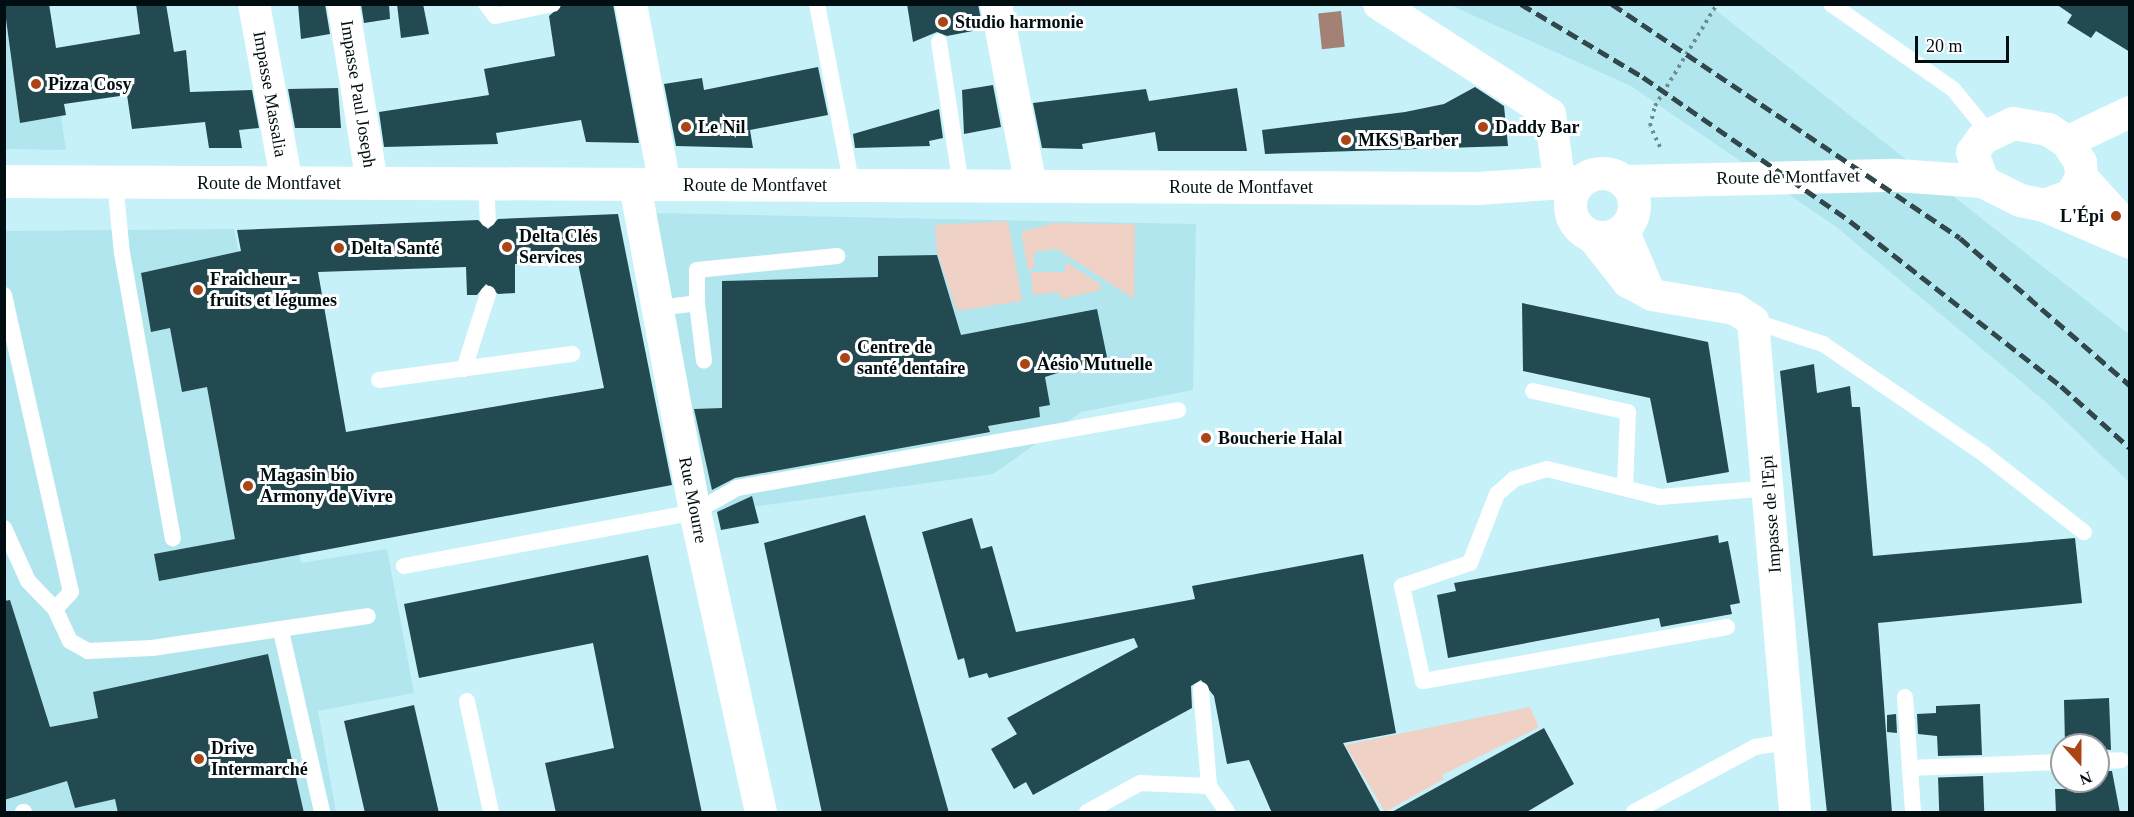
<!DOCTYPE html>
<meta charset="utf-8">
<style>
body{margin:0}
#map{position:relative;width:2134px;height:817px;overflow:hidden;background:#c6f1f9;font-family:Georgia,serif}
div>[style]{position:absolute}
[style*='--x']{left:calc(var(--x)*1px);top:calc(var(--y)*1px);width:calc(var(--w)*1px);rotate:calc(var(--a)*1deg)}
.built>*{inset:0;background:#b1e6ef}
.green>*{inset:0;background:#efd1c5}
.water>*{inset:0;background:#a38174;transform-origin:0 0}
.building>*{inset:0;background:#244a51;transform-origin:0 0}
.path>*{height:4px;margin-top:-2px;transform-origin:0;background:repeating-linear-gradient(90deg,#6f8c92 0 3px,transparent 0 7.5px)}
.lane>*{height:16px;margin:-8px;padding:0 8px;transform-origin:8px;border-radius:8px;background:#fff}
.street>*{height:32px;margin:-16px;padding:0 16px;transform-origin:16px;border-radius:16px;background:#fff}
.primary>*{height:33px;margin:-16.5px;padding:0 16.5px;transform-origin:16.5px;border-radius:16.5px;background:#fff}
.primary>.ring{margin:-16.5px;padding:0;box-sizing:content-box;background:none;border:33px solid #fff;border-radius:50%}
.rail>*{height:4.5px;margin-top:-2.25px;transform-origin:0;background:repeating-linear-gradient(90deg,#32474b 0 12px,transparent 0 18px)}
.dots>*{width:16px;height:16px;translate:-50% -50%;box-sizing:border-box;border:3px solid #fff;border-radius:50%}
span{translate:-50% -50%;white-space:nowrap;text-align:center;line-height:1.15;-webkit-text-stroke:6px #fff;paint-order:stroke}
.poi-label{font-size:18px;color:#010e11;font-weight:700}
.left{translate:0 -50%;text-align:left}
.right{translate:-100% -50%;text-align:right}
.street-label{font-size:18px;color:#010e11}
.frame{position:absolute;inset:0;border:6px solid #010e11;pointer-events:none}
.north{position:absolute;left:2050px;top:733px;width:60px;height:60px;box-sizing:border-box;background:#fff;border:2px solid #999fa0;border-radius:50%;rotate:159deg;font-size:16px;font-weight:700;line-height:24px;text-align:center;color:#010e11}
.north::after{content:'';display:block;margin:auto;width:21px;height:27px;background:#aa4516;clip-path:polygon(50% 0,100% 100%,50% 72%,0 100%)}
.scale{position:absolute;left:1915px;top:36px;width:94px;height:27px;box-sizing:border-box;border:3px solid #010e11;border-top:0;padding-left:8px;font-size:18px;line-height:21px;white-space:nowrap;color:#010e11;-webkit-text-stroke:4px #fff;paint-order:stroke}
</style>
<div id="map">
<div class="built">
<div style="clip-path:polygon(5px 5px,45px 5px,66px 150px,5px 149px)"></div>
<div style="clip-path:polygon(1450px 5px,1709px 5px,2129px 334px,2129px 482px,2048px 404px,1835px 226px,1631px 86px)"></div>
<div style="clip-path:polygon(649px 213px,1196px 224px,1193px 390px,1081px 412px,993px 474px,707px 513px)"></div>
<div style="clip-path:polygon(234px 229px,301px 563px,387px 549px,414px 693px,318px 711px,336px 812px,5px 812px,4px 231px)"></div>
</div>
<div class="green">
<div style="clip-path:polygon(1008px 221px,1022px 301px,957px 311px,937px 252px,935px 225px)"></div>
<div style="clip-path:polygon(1054px 223px,1135px 224px,1134px 299px,1057px 249px,1034px 252px,1034px 268px,1028px 270px,1021px 232px)"></div>
<div style="clip-path:polygon(1066px 262px,1100px 284px,1101px 290px,1061px 299px,1059px 292px,1033px 295px,1031px 272px,1065px 272px)"></div>
<div style="clip-path:polygon(1530px 707px,1539px 727px,1442px 775px,1444px 779px,1385px 812px,1345px 745px)"></div>
</div>
<div class="water">
<div style="left:1341px;top:11px;width:36px;height:23px;rotate:84deg"></div>
</div>
<div class="building">
<div style="clip-path:polygon(4px 4px,49px 4px,56px 48px,140px 34px,136px 4px,166px 4px,174px 52px,186px 50px,190px 92px,252px 90px,259px 128px,239px 130px,242px 148px,209px 148px,205px 122px,132px 129px,127px 95px,64px 104px,66px 115px,20px 123px)"></div>
<div style="clip-path:polygon(298px 4px,325px 4px,330px 34px,301px 39px)"></div>
<div style="clip-path:polygon(361px 4px,389px 4px,390px 19px,364px 23px)"></div>
<div style="clip-path:polygon(397px 4px,423px 4px,429px 34px,401px 38px)"></div>
<div style="clip-path:polygon(563px 4px,613px 4px,639px 143px,586px 142px,581px 120px,496px 133px,498px 144px,384px 147px,379px 112px,489px 95px,484px 69px,555px 56px,549px 16px)"></div>
<div style="clip-path:polygon(907px 4px,978px 4px,983px 29px,947px 36px,937px 32px,913px 42px)"></div>
<div style="clip-path:polygon(2056px 4px,2130px 4px,2130px 52px,2096px 31px,2091px 38px,2067px 23px,2072px 15px)"></div>
<div style="clip-path:polygon(818px 67px,828px 115px,750px 130px,753px 148px,676px 146px,664px 84px,702px 78px,704px 90px)"></div>
<div style="clip-path:polygon(993px 85px,1001px 127px,964px 134px,962px 90px)"></div>
<div style="clip-path:polygon(1475px 87px,1504px 106px,1508px 146px,1265px 154px,1262px 130px,1405px 112px,1444px 104px)"></div>
<div style="clip-path:polygon(338px 88px,341px 128px,295px 128px,288px 89px)"></div>
<div style="clip-path:polygon(1237px 88px,1247px 151px,1158px 151px,1155px 132px,1082px 144px,1083px 149px,1042px 148px,1033px 103px,1146px 89px,1149px 101px)"></div>
<div style="clip-path:polygon(939px 109px,943px 138px,929px 141px,930px 146px,855px 148px,853px 134px)"></div>
<div style="clip-path:polygon(evenodd,618px 214px,672px 485px,159px 581px,154px 554px,235px 539px,207px 387px,182px 392px,170px 328px,151px 332px,141px 273px,241px 251px,237px 230px,478px 220px,488px 229px,498px 219px,618px 214px,578px 263px,604px 388px,346px 432px,318px 272px,466px 267px,467px 295px,477px 295px,486px 284px,498px 294px,515px 293px,515px 264px,578px 263px)"></div>
<div style="clip-path:polygon(937px 255px,961px 335px,1097px 309px,1107px 357px,1045px 377px,1050px 405px,1039px 407px,1040px 417px,988px 426px,990px 432px,735px 478px,712px 490px,694px 409px,722px 408px,722px 281px,878px 277px,878px 256px)"></div>
<div style="clip-path:polygon(1522px 303px,1708px 342px,1729px 472px,1667px 483px,1650px 398px,1523px 371px)"></div>
<div style="clip-path:polygon(1814px 364px,1817px 393px,1850px 386px,1852px 407px,1860px 407px,1873px 556px,2075px 538px,2082px 603px,1878px 623px,1892px 813px,1827px 813px,1780px 371px)"></div>
<div style="clip-path:polygon(752px 496px,759px 523px,721px 530px,717px 512px)"></div>
<div style="clip-path:polygon(865px 515px,949px 813px,822px 813px,764px 543px)"></div>
<div style="clip-path:polygon(972px 518px,981px 549px,992px 546px,1016px 632px,1195px 599px,1192px 586px,1363px 554px,1396px 733px,1343px 743px,1381px 813px,1272px 813px,1249px 760px,1227px 764px,1214px 696px,1201px 680px,1191px 686px,1192px 708px,1033px 795px,1026px 782px,1014px 789px,991px 749px,1017px 734px,1007px 718px,1138px 647px,1134px 638px,989px 678px,987px 673px,969px 678px,964px 658px,958px 660px,922px 532px)"></div>
<div style="clip-path:polygon(1718px 535px,1719px 543px,1728px 541px,1740px 603px,1730px 605px,1732px 614px,1661px 627px,1659px 618px,1448px 658px,1437px 595px,1456px 591px,1454px 583px)"></div>
<div style="clip-path:polygon(648px 555px,702px 813px,556px 813px,545px 763px,614px 748px,593px 643px,419px 678px,404px 604px)"></div>
<div style="clip-path:polygon(10px 600px,50px 727px,98px 718px,93px 692px,268px 654px,304px 813px,118px 813px,115px 799px,75px 808px,67px 781px,4px 800px,4px 601px)"></div>
<div style="clip-path:polygon(2109px 698px,2111px 750px,2065px 745px,2064px 700px)"></div>
<div style="clip-path:polygon(1980px 704px,1982px 755px,1938px 756px,1937px 736px,1918px 734px,1917px 714px,1936px 713px,1936px 706px)"></div>
<div style="clip-path:polygon(414px 705px,439px 813px,365px 813px,344px 721px)"></div>
<div style="clip-path:polygon(1896px 714px,1897px 733px,1887px 732px,1887px 715px)"></div>
<div style="clip-path:polygon(1544px 728px,1574px 784px,1525px 813px,1390px 813px)"></div>
<div style="clip-path:polygon(2098px 771px,2112px 771px,2120px 813px,2056px 813px,2055px 789px,2067px 789px,2066px 781px,2098px 781px)"></div>
<div style="left:1983px;top:776px;width:37px;height:45px;rotate:88deg"></div>
</div>
<div class="path">
<div style="--x:1660;--y:147;--w:23;--a:-115"></div>
<div style="--x:1650;--y:126;--w:21;--a:-76"></div>
<div style="--x:1655;--y:106;--w:119;--a:-58.7"></div>
</div>
<div class="lane">
<div style="--x:486;--y:4;--w:15;--a:53"></div>
<div style="--x:495;--y:16;--w:59;--a:-11.7"></div>
<div style="--x:817;--y:4;--w:185;--a:79.1"></div>
<div style="--x:1831;--y:4;--w:149;--a:34.9"></div>
<div style="--x:1953;--y:89;--w:57;--a:50.7"></div>
<div style="--x:939;--y:42;--w:146;--a:81.3"></div>
<div style="--x:115;--y:182;--w:71;--a:84.4"></div>
<div style="--x:122;--y:253;--w:290;--a:79.9"></div>
<div style="--x:486;--y:184;--w:35;--a:87"></div>
<div style="--x:4;--y:295;--w:304;--a:77.3"></div>
<div style="--x:71;--y:592;--w:23;--a:133"></div>
<div style="--x:697;--y:303;--w:33;--a:-90"></div>
<div style="--x:697;--y:270;--w:141;--a:-5.7"></div>
<div style="--x:658;--y:308;--w:39;--a:-7"></div>
<div style="--x:697;--y:303;--w:58;--a:83.1"></div>
<div style="--x:1753;--y:321;--w:74;--a:18.2"></div>
<div style="--x:1823;--y:344;--w:195;--a:34.3"></div>
<div style="--x:1984;--y:454;--w:127;--a:38"></div>
<div style="--x:464;--y:369;--w:79;--a:-72.3"></div>
<div style="--x:379;--y:380;--w:195;--a:-7.7"></div>
<div style="--x:1533;--y:391;--w:97;--a:12.5"></div>
<div style="--x:1628;--y:412;--w:74;--a:92.3"></div>
<div style="--x:4;--y:528;--w:58;--a:65.6"></div>
<div style="--x:28;--y:581;--w:39;--a:46"></div>
<div style="--x:55;--y:609;--w:35;--a:65"></div>
<div style="--x:70;--y:641;--w:21;--a:29"></div>
<div style="--x:88;--y:651;--w:64;--a:-2.7"></div>
<div style="--x:152;--y:648;--w:218;--a:-8.4"></div>
<div style="--x:404;--y:566;--w:296;--a:-10.5"></div>
<div style="--x:695;--y:512;--w:48;--a:-29.7"></div>
<div style="--x:737;--y:488;--w:448;--a:-10"></div>
<div style="--x:1727;--y:627;--w:309;--a:169.9"></div>
<div style="--x:1423;--y:681;--w:97;--a:-102.5"></div>
<div style="--x:1402;--y:586;--w:72;--a:-18.7"></div>
<div style="--x:1470;--y:563;--w:74;--a:-68.6"></div>
<div style="--x:1497;--y:494;--w:23;--a:-41"></div>
<div style="--x:1514;--y:479;--w:34;--a:-17"></div>
<div style="--x:1547;--y:469;--w:116;--a:13.9"></div>
<div style="--x:1660;--y:497;--w:111;--a:-4.6"></div>
<div style="--x:281;--y:631;--w:186;--a:77.2"></div>
<div style="--x:1201;--y:690;--w:96;--a:85.2"></div>
<div style="--x:1905;--y:697;--w:115;--a:86"></div>
<div style="--x:467;--y:701;--w:114;--a:77.8"></div>
<div style="--x:2098;--y:761;--w:23;--a:-2"></div>
<div style="--x:1910;--y:768;--w:152;--a:-2.3"></div>
<div style="--x:23;--y:812;--w:1;--a:0"></div>
<div style="--x:1087;--y:812;--w:60;--a:-28.7"></div>
<div style="--x:1140;--y:783;--w:69;--a:2.5"></div>
<div style="--x:1209;--y:786;--w:32;--a:55"></div>
<div style="--x:1634;--y:812;--w:137;--a:-28.2"></div>
<div style="--x:1755;--y:747;--w:31;--a:-9"></div>
</div>
<div class="street">
<div style="--x:254;--y:4;--w:182;--a:79.6"></div>
<div style="--x:343;--y:4;--w:182;--a:80.8"></div>
<div style="--x:631;--y:4;--w:184;--a:79.4"></div>
<div style="--x:996;--y:4;--w:185;--a:79.1"></div>
<div style="--x:1379;--y:4;--w:203;--a:32.8"></div>
<div style="--x:1550;--y:114;--w:66;--a:82.1"></div>
<div style="--x:2067;--y:142;--w:70;--a:-25.5"></div>
<div style="--x:635;--y:185;--w:332;--a:79.6"></div>
<div style="--x:695;--y:512;--w:307;--a:77.6"></div>
<div style="--x:1623;--y:230;--w:64;--a:67"></div>
<div style="--x:1591;--y:235;--w:60;--a:51.8"></div>
<div style="--x:1628;--y:282;--w:27;--a:28"></div>
<div style="--x:1652;--y:295;--w:84;--a:9.6"></div>
<div style="--x:1735;--y:309;--w:22;--a:34"></div>
<div style="--x:1753;--y:321;--w:493;--a:85.1"></div>
</div>
<div class="primary">
<div style="--x:2013;--y:123;--w:36;--a:10"></div>
<div style="--x:2048;--y:129;--w:23;--a:34"></div>
<div style="--x:2067;--y:142;--w:24;--a:57"></div>
<div style="--x:2080;--y:162;--w:15;--a:86"></div>
<div style="--x:2081;--y:177;--w:21;--a:119"></div>
<div style="--x:2071;--y:195;--w:29;--a:160"></div>
<div style="--x:2044;--y:205;--w:25;--a:-168"></div>
<div style="--x:2020;--y:200;--w:42;--a:-153.4"></div>
<div style="--x:1982;--y:181;--w:31;--a:-109"></div>
<div style="--x:1972;--y:152;--w:17;--a:-54"></div>
<div style="--x:1982;--y:138;--w:34;--a:-26"></div>
<div class="ring" style="left:1570px;top:173px;width:31px;height:31px"></div>
<div style="--x:2081;--y:177;--w:73;--a:47.8"></div>
<div style="--x:4;--y:181;--w:1473;--a:0.27"></div>
<div style="--x:1477;--y:188;--w:103;--a:-3.9"></div>
<div style="--x:1625;--y:181;--w:271;--a:-1.3"></div>
<div style="--x:1896;--y:175;--w:86;--a:4"></div>
<div style="--x:2044;--y:205;--w:94;--a:23.3"></div>
</div>
<div class="rail">
<div style="--x:1521;--y:4;--w:142;--a:30.9"></div>
<div style="--x:1643;--y:77;--w:252;--a:34.8"></div>
<div style="--x:1850;--y:221;--w:268;--a:38"></div>
<div style="--x:2061;--y:386;--w:93;--a:41.9"></div>
<div style="--x:1612;--y:4;--w:419;--a:33.9"></div>
<div style="--x:1960;--y:238;--w:225;--a:40.9"></div>
</div>
<div class="dots">
<div style="left:943px;top:22px;background:#aa4516"></div>
<div style="left:36px;top:84px;background:#aa4516"></div>
<div style="left:686px;top:127px;background:#aa4516"></div>
<div style="left:1483px;top:127px;background:#aa4516"></div>
<div style="left:1346px;top:140px;background:#aa4516"></div>
<div style="left:2116px;top:216px;background:#aa4516"></div>
<div style="left:507px;top:247px;background:#aa4516"></div>
<div style="left:339px;top:248px;background:#aa4516"></div>
<div style="left:198px;top:290px;background:#aa4516"></div>
<div style="left:845px;top:358px;background:#aa4516"></div>
<div style="left:1025px;top:364px;background:#aa4516"></div>
<div style="left:1206px;top:438px;background:#aa4516"></div>
<div style="left:248px;top:486px;background:#aa4516"></div>
<div style="left:199px;top:759px;background:#aa4516"></div>
</div>
<div class="poi-label">
<span class="left" style="left:955px;top:22px">Studio harmonie</span>
<span class="left" style="left:48px;top:84px">Pizza Cosy</span>
<span class="left" style="left:698px;top:127px">Le Nil</span>
<span class="left" style="left:1495px;top:127px">Daddy Bar</span>
<span class="left" style="left:1358px;top:140px">MKS Barber</span>
<span class="right" style="left:2104px;top:216px">L'Épi</span>
<span class="left" style="left:519px;top:247px">Delta Clés<br>Services</span>
<span class="left" style="left:351px;top:248px">Delta Santé</span>
<span class="left" style="left:210px;top:290px">Fraicheur -<br>fruits et légumes</span>
<span class="left" style="left:857px;top:358px">Centre de<br>santé dentaire</span>
<span class="left" style="left:1037px;top:364px">Aésio Mutuelle</span>
<span class="left" style="left:1218px;top:438px">Boucherie Halal</span>
<span class="left" style="left:260px;top:486px">Magasin bio<br>Armony de Vivre</span>
<span class="left" style="left:211px;top:759px">Drive<br>Intermarché</span>
</div>
<div class="street-label">
<span style="left:270px;top:94px;rotate:80deg">Impasse Massalia</span>
<span style="left:358px;top:94px;rotate:81deg">Impasse Paul Joseph</span>
<span style="left:1788px;top:177px;rotate:-1deg">Route de Montfavet</span>
<span style="left:269px;top:183px">Route de Montfavet</span>
<span style="left:755px;top:185px">Route de Montfavet</span>
<span style="left:1241px;top:187px">Route de Montfavet</span>
<span style="left:693px;top:500px;rotate:79deg">Rue Mourre</span>
<span style="left:1771px;top:514px;rotate:-94deg">Impasse de l'Epi</span>
</div>
<div class="frame"></div>
<div class="north">N</div>
<div class="scale">20 m</div>
</div>
